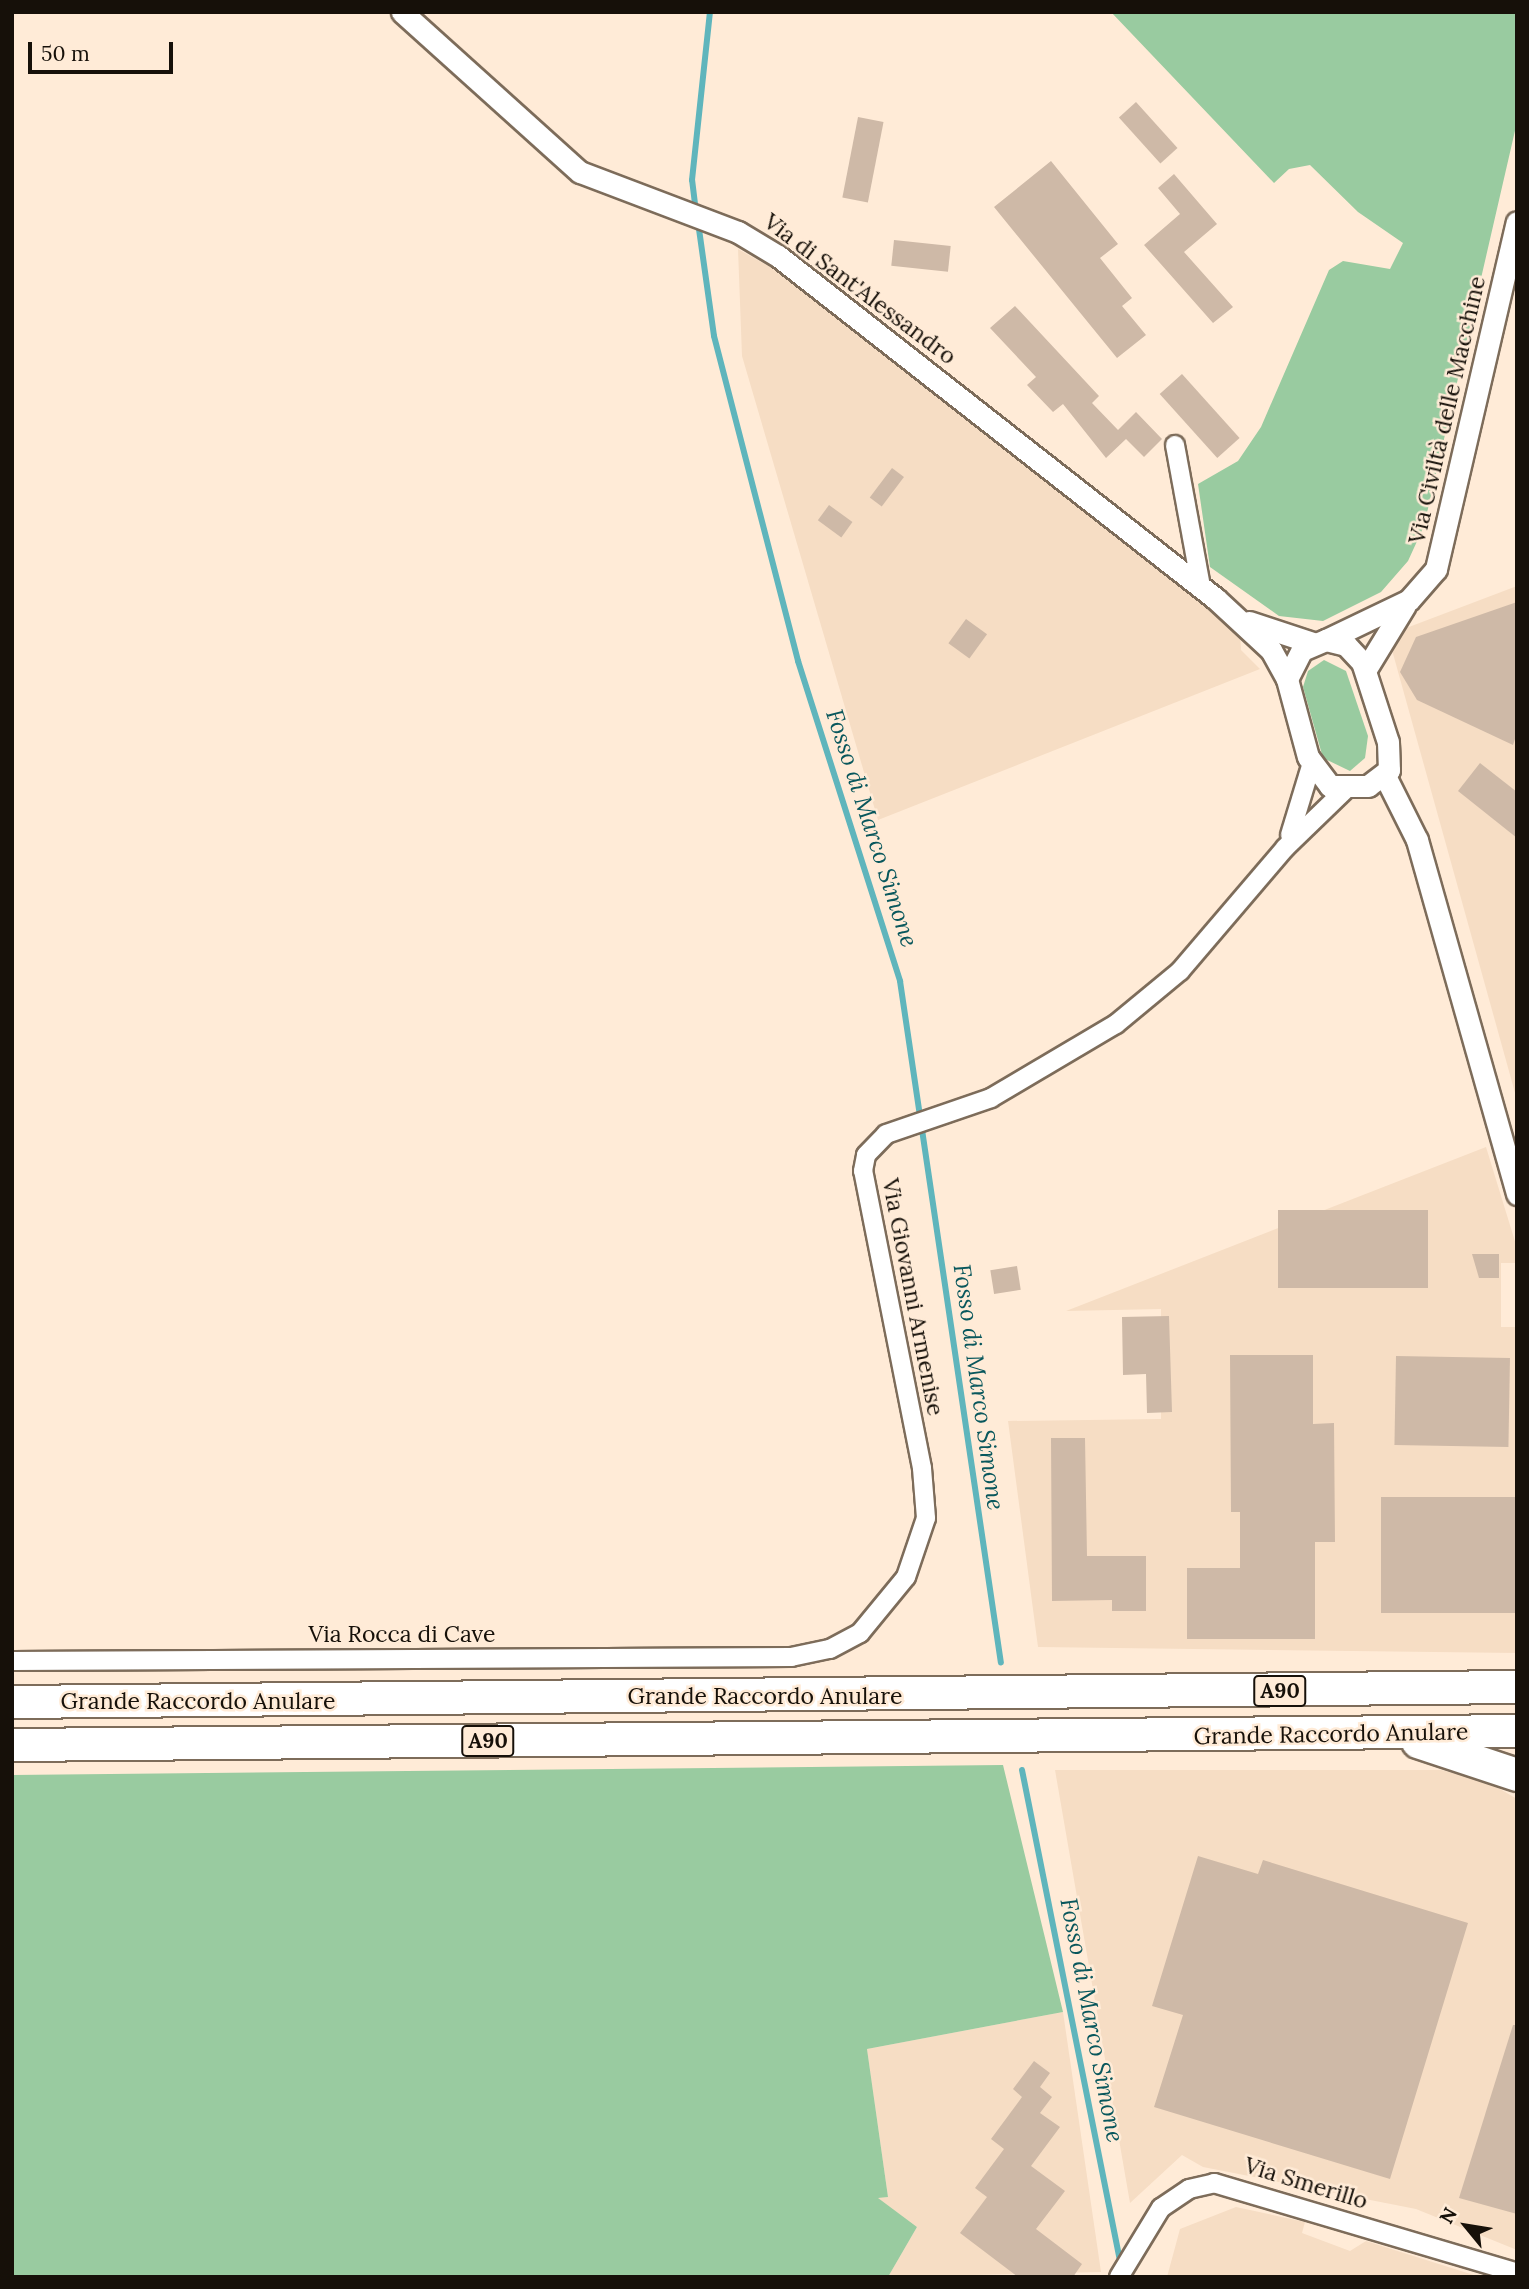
<!DOCTYPE html>
<meta charset="utf-8">
<style>
body{margin:0}
#map{position:relative;width:1529px;height:2289px;overflow:hidden;background:#ffebd7;font-family:Lora,serif}
div>[style]{position:absolute}
[style*='--x']{left:calc(var(--x)*1px);top:calc(var(--y)*1px);width:calc(var(--w)*1px);rotate:calc(var(--a)*1deg)}
.built>*{inset:0;background:#f6ddc4}
.green>*{inset:0;background:#99cba0}
.stream>*{height:6px;margin:-3px;padding:0 3px;transform-origin:3px;border-radius:3px;background:#5fb5bc}
.building>*{inset:0;background:#ceb9a7;transform-origin:0 0}
.roads{filter:drop-shadow(2px 0 #7d6c5a) drop-shadow(-2px 0 #7d6c5a) drop-shadow(0 2px #7d6c5a) drop-shadow(0 -2px #7d6c5a)}
.minor>*{height:18px;margin:-9px;padding:0 9px;transform-origin:9px;border-radius:9px;background:#fff}
.tertiary>*{height:21px;margin:-10.5px;padding:0 10.5px;transform-origin:10.5px;border-radius:10.5px;background:#fff}
.motorway>*{height:32px;margin:-16px;padding:0 16px;transform-origin:16px;border-radius:16px;background:#fff}
span{translate:-50% -50%;white-space:nowrap;text-align:center;line-height:1.15;-webkit-text-stroke:5px #ffebd7;paint-order:stroke}
.shield-label span{padding:2px 5px;background:#ffebd7;border:2px solid;border-radius:5px;-webkit-text-stroke-width:0}
.shield-label{font-size:21px;color:#161009;font-weight:700}
.street-label{font-size:23px;color:#161009}
.water-label{font-size:24px;color:#09575c;font-style:italic}
.frame{position:absolute;inset:0;border:14px solid #161009;pointer-events:none}
.north{position:absolute;left:1431px;top:2191px;width:70px;height:70px;-webkit-text-stroke:5px #ffebd7;paint-order:stroke;rotate:300deg;font-size:19px;font-weight:700;line-height:28px;text-align:center;color:#161009}
.north::after{content:'';display:block;margin:auto;width:24px;height:32px;background:#161009;clip-path:polygon(50% 0,100% 100%,50% 72%,0 100%)}
.scale{position:absolute;left:28px;top:42px;width:145px;height:32px;box-sizing:border-box;border:4px solid #161009;border-top:0;padding-left:9px;font-size:21px;line-height:24px;white-space:nowrap;color:#161009;-webkit-text-stroke:5px #ffebd7;paint-order:stroke}
</style>
<div id="map">
<div class="built">
<div style="clip-path:polygon(738px 249px,786px 276px,1240px 632px,1241px 650px,1260px 669px,878px 820px,742px 356px)"></div>
<div style="clip-path:polygon(1517px 586px,1517px 1100px,1392px 650px,1401px 630px)"></div>
<div style="clip-path:polygon(1486px 1147px,1517px 1248px,1517px 1263px,1501px 1263px,1501px 1327px,1517px 1327px,1517px 1653px,1038px 1647px,1008px 1421px,1161px 1419px,1161px 1309px,1066px 1311px)"></div>
<div style="clip-path:polygon(1055px 1770px,1441px 1770px,1488px 1782px,1517px 1799px,1517px 2250px,1416px 2209px,1203px 2167px,1182px 2155px,1130px 2203px)"></div>
<div style="clip-path:polygon(1063px 2012px,1101px 2272px,888px 2277px,917px 2227px,877px 2198px,888px 2197px,867px 2049px)"></div>
<div style="clip-path:polygon(1236px 2207px,1305px 2222px,1302px 2233px,1350px 2251px,1366px 2241px,1480px 2277px,1167px 2277px,1180px 2229px)"></div>
</div>
<div class="green">
<div style="clip-path:polygon(1111px 12px,1517px 12px,1517px 122px,1424px 526px,1408px 561px,1381px 592px,1323px 621px,1279px 616px,1210px 567px,1198px 484px,1238px 461px,1261px 427px,1329px 270px,1343px 261px,1390px 269px,1403px 243px,1358px 212px,1310px 165px,1289px 169px,1274px 183px)"></div>
<div style="clip-path:polygon(1324px 660px,1346px 671px,1368px 736px,1365px 758px,1350px 771px,1323px 758px,1303px 687px,1308px 671px)"></div>
<div style="clip-path:polygon(1003px 1765px,1063px 2012px,867px 2049px,888px 2197px,878px 2198px,917px 2227px,888px 2277px,12px 2277px,12px 1775px)"></div>
</div>
<div class="stream">
<div style="--x:696;--y:212;--w:32;--a:-97"></div>
<div style="--x:692;--y:180;--w:169;--a:-83.9"></div>
<div style="--x:698;--y:222;--w:115;--a:82"></div>
<div style="--x:714;--y:336;--w:336;--a:75.5"></div>
<div style="--x:798;--y:661;--w:336;--a:72.3"></div>
<div style="--x:900;--y:981;--w:689;--a:81.58"></div>
<div style="--x:1022;--y:1770;--w:506;--a:78.71"></div>
</div>
<div class="building">
<div style="left:1136px;top:102px;width:62px;height:23px;rotate:48deg"></div>
<div style="left:858px;top:117px;width:26px;height:82px;rotate:11deg"></div>
<div style="clip-path:polygon(1051px 161px,1118px 244px,1100px 258px,1132px 298px,1122px 306px,1146px 335px,1117px 358px,994px 207px)"></div>
<div style="clip-path:polygon(1174px 174px,1217px 224px,1184px 252px,1233px 307px,1213px 323px,1144px 245px,1180px 214px,1158px 188px)"></div>
<div style="left:894px;top:240px;width:57px;height:26px;rotate:6deg"></div>
<div style="clip-path:polygon(1015px 306px,1099px 396px,1092px 403px,1118px 430px,1136px 412px,1162px 439px,1144px 457px,1126px 439px,1106px 458px,1063px 404px,1053px 412px,1027px 385px,1036px 377px,990px 328px)"></div>
<div style="left:1182px;top:374px;width:86px;height:30px;rotate:48deg"></div>
<div style="left:892px;top:468px;width:15px;height:37px;rotate:37deg"></div>
<div style="left:829px;top:505px;width:29px;height:19px;rotate:36deg"></div>
<div style="clip-path:polygon(1517px 602px,1517px 733px,1513px 745px,1417px 700px,1400px 672px,1416px 637px)"></div>
<div style="left:966px;top:619px;width:26px;height:30px;rotate:36deg"></div>
<div style="clip-path:polygon(1480px 763px,1517px 792px,1517px 838px,1458px 791px)"></div>
<div style="left:1278px;top:1210px;width:150px;height:78px"></div>
<div style="clip-path:polygon(1472px 1254px,1499px 1254px,1499px 1278px,1479px 1278px)"></div>
<div style="left:1017px;top:1266px;width:24px;height:27px;rotate:81deg"></div>
<div style="clip-path:polygon(1169px 1316px,1172px 1412px,1147px 1413px,1146px 1374px,1123px 1375px,1122px 1317px)"></div>
<div style="clip-path:polygon(1230px 1355px,1313px 1355px,1313px 1424px,1334px 1423px,1335px 1542px,1315px 1542px,1315px 1639px,1187px 1639px,1187px 1568px,1240px 1568px,1240px 1512px,1231px 1512px)"></div>
<div style="left:1396px;top:1356px;width:114px;height:89px;rotate:1deg"></div>
<div style="clip-path:polygon(1051px 1438px,1085px 1438px,1087px 1556px,1146px 1556px,1146px 1611px,1112px 1611px,1112px 1600px,1052px 1601px)"></div>
<div style="left:1517px;top:1497px;width:116px;height:136px;rotate:90deg"></div>
<div style="clip-path:polygon(1198px 1856px,1258px 1874px,1263px 1860px,1468px 1923px,1390px 2179px,1154px 2107px,1183px 2015px,1152px 2006px)"></div>
<div style="clip-path:polygon(1513px 2025px,1517px 2025px,1517px 2214px,1459px 2198px)"></div>
<div style="clip-path:polygon(1034px 2061px,1050px 2073px,1040px 2087px,1052px 2097px,1040px 2113px,1060px 2127px,1031px 2166px,1065px 2191px,1036px 2229px,1082px 2264px,1073px 2277px,1018px 2277px,960px 2233px,987px 2197px,975px 2188px,1004px 2149px,991px 2139px,1022px 2097px,1013px 2089px)"></div>
</div>
<div class="roads">
<div class="minor">
<div style="--x:1175;--y:445;--w:143;--a:79.6"></div>
<div style="--x:1290;--y:835;--w:72;--a:-73.1"></div>
<div style="--x:12;--y:1661;--w:779;--a:-0.29"></div>
<div style="--x:791;--y:1657;--w:40;--a:-12"></div>
<div style="--x:830;--y:1649;--w:34;--a:-28"></div>
<div style="--x:860;--y:1633;--w:72;--a:-50.6"></div>
<div style="--x:906;--y:1577;--w:62;--a:-71.3"></div>
<div style="--x:926;--y:1518;--w:50;--a:-94.6"></div>
<div style="--x:922;--y:1468;--w:303;--a:-101.2"></div>
<div style="--x:863;--y:1171;--w:16;--a:-79"></div>
<div style="--x:866;--y:1155;--w:29;--a:-46"></div>
<div style="--x:886;--y:1134;--w:111;--a:-18.9"></div>
<div style="--x:991;--y:1098;--w:145;--a:-30.6"></div>
<div style="--x:1116;--y:1024;--w:83;--a:-39.6"></div>
<div style="--x:1180;--y:971;--w:162;--a:-49.5"></div>
<div style="--x:1285;--y:848;--w:83;--a:-44"></div>
<div style="--x:1119;--y:2277;--w:81;--a:-58.7"></div>
<div style="--x:1161;--y:2208;--w:34;--a:-34"></div>
<div style="--x:1189;--y:2189;--w:26;--a:-13"></div>
<div style="--x:1214;--y:2183;--w:316;--a:16.5"></div>
</div>
<div class="tertiary">
<div style="--x:402;--y:12;--w:239;--a:42"></div>
<div style="--x:580;--y:172;--w:169;--a:20.8"></div>
<div style="--x:738;--y:232;--w:47;--a:31"></div>
<div style="--x:778;--y:256;--w:556;--a:38.06"></div>
<div style="--x:1216;--y:599;--w:75;--a:42.8"></div>
<div style="--x:1271;--y:650;--w:33;--a:61"></div>
<div style="--x:1249;--y:622;--w:67;--a:18.2"></div>
<div style="--x:1326;--y:640;--w:92;--a:-25.7"></div>
<div style="--x:1409;--y:600;--w:41;--a:-48.9"></div>
<div style="--x:1436;--y:569;--w:356;--a:-76.9"></div>
<div style="--x:1326;--y:640;--w:21;--a:14"></div>
<div style="--x:1346;--y:645;--w:23;--a:47"></div>
<div style="--x:1362;--y:662;--w:84;--a:72"></div>
<div style="--x:1388;--y:742;--w:28;--a:88"></div>
<div style="--x:1389;--y:770;--w:26;--a:143"></div>
<div style="--x:1368;--y:786;--w:38;--a:180"></div>
<div style="--x:1330;--y:786;--w:36;--a:-127"></div>
<div style="--x:1308;--y:757;--w:81;--a:-105.1"></div>
<div style="--x:1287;--y:679;--w:33;--a:-63"></div>
<div style="--x:1302;--y:650;--w:26;--a:-23"></div>
<div style="--x:1366;--y:669;--w:75;--a:-58.6"></div>
<div style="--x:1385;--y:776;--w:72;--a:63.4"></div>
<div style="--x:1417;--y:840;--w:368;--a:74.2"></div>
</div>
<div class="motorway">
<div style="--x:12;--y:1702;--w:1505;--a:-0.57"></div>
<div style="--x:1418;--y:1742;--w:104;--a:18.4"></div>
<div style="--x:12;--y:1745;--w:1505;--a:-0.53"></div>
</div>
</div>
<div class="shield-label">
<span style="left:1280px;top:1691px">A90</span>
<span style="left:488px;top:1741px">A90</span>
</div>
<div class="street-label">
<span style="left:860px;top:289px;rotate:37deg">Via di Sant'Alessandro</span>
<span style="left:1447px;top:410px;rotate:-77deg">Via Civiltà delle Macchine</span>
<span style="left:913px;top:1297px;rotate:79deg">Via Giovanni Armenise</span>
<span style="left:402px;top:1634px">Via Rocca di Cave</span>
<span style="left:765px;top:1696px">Grande Raccordo Anulare</span>
<span style="left:198px;top:1701px">Grande Raccordo Anulare</span>
<span style="left:1331px;top:1734px;rotate:-1deg">Grande Raccordo Anulare</span>
<span style="left:1306px;top:2183px;rotate:17deg">Via Smerillo</span>
</div>
<div class="water-label">
<span style="left:872px;top:828px;rotate:72deg">Fosso di Marco Simone</span>
<span style="left:979px;top:1387px;rotate:82deg">Fosso di Marco Simone</span>
<span style="left:1092px;top:2020px;rotate:79deg">Fosso di Marco Simone</span>
</div>
<div class="frame"></div>
<div class="north">N</div>
<div class="scale">50 m</div>
</div>
